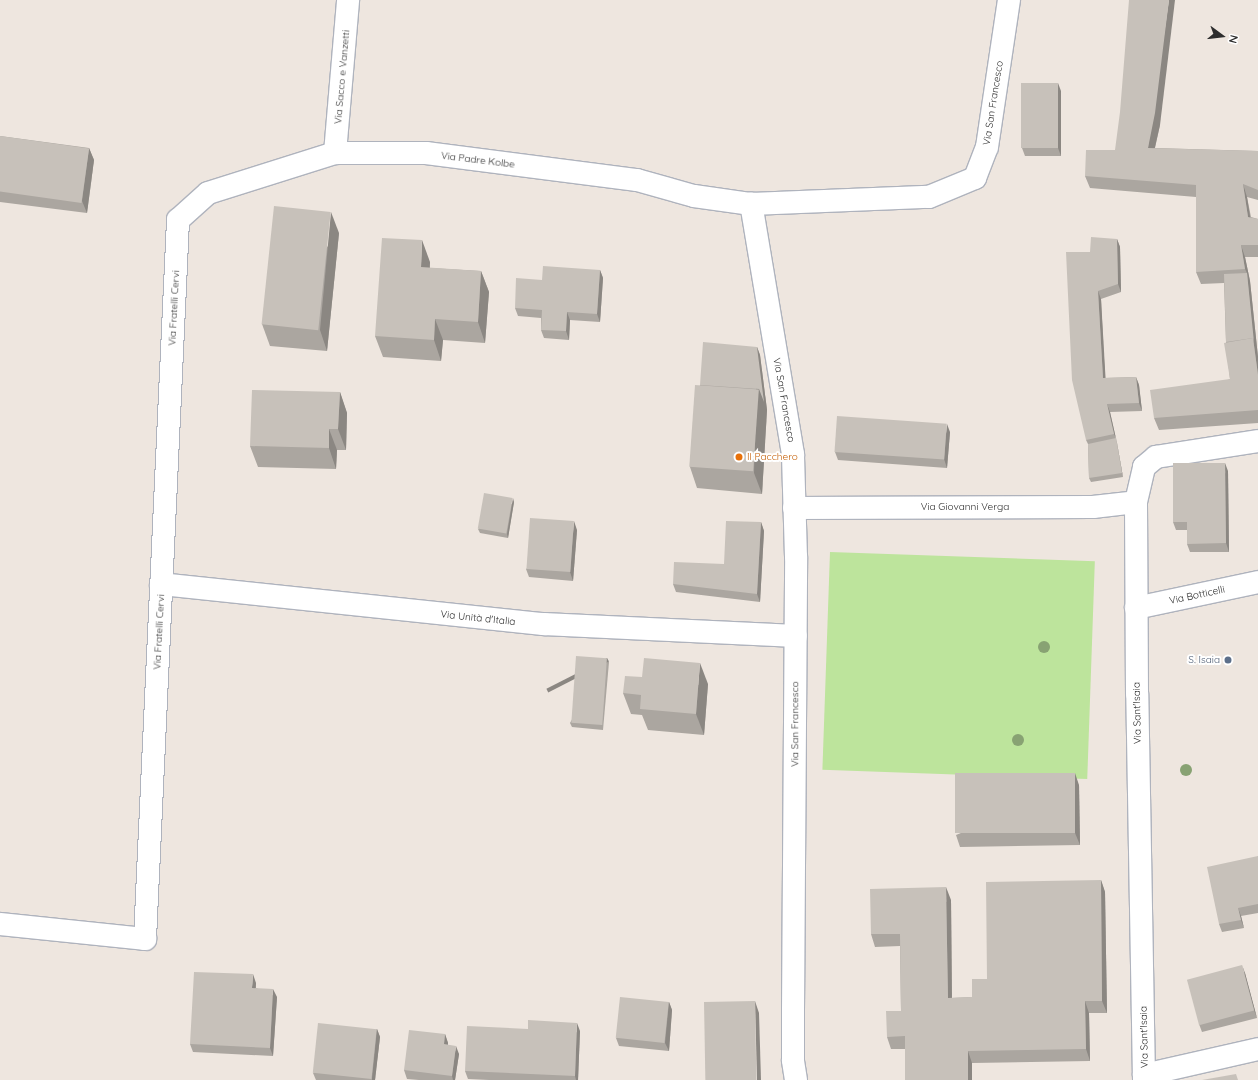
<!DOCTYPE html>
<meta charset="utf-8">
<style>
body{margin:0}
#map{position:relative;width:1258px;height:1080px;overflow:hidden;background:#eee6df;font-family:Quicksand,sans-serif}
div>[style]{position:absolute}
[style*='--x']{left:calc(var(--x)*1px);top:calc(var(--y)*1px);width:calc(var(--w)*1px);rotate:calc(var(--a)*1deg)}
.green>*{inset:0;background:#bde49c;transform-origin:0 0}
.roads{filter:drop-shadow(1px 0 #afb3bd) drop-shadow(-1px 0 #afb3bd) drop-shadow(0 1px #afb3bd) drop-shadow(0 -1px #afb3bd)}
.minor>*{height:22px;margin:-11px;padding:0 11px;transform-origin:11px;border-radius:11px;background:#fff}
.tertiary>*{height:22px;margin:-11px;padding:0 11px;transform-origin:11px;border-radius:11px;background:#fff}
.trees>*{width:12px;height:12px;margin:-6px;border-radius:50%;background:#88a273}
.wall>*{inset:0;background:#aba6a0}
.shaded-wall>*{inset:0;background:#8b8782;transform-origin:0 0}
.building>*{inset:0;background:#c7c1ba;transform-origin:0 0}
.dots>*{width:11px;height:11px;translate:-50% -50%;box-sizing:border-box;border:2px solid #fff;border-radius:50%}
span{translate:-50% -50%;white-space:nowrap;text-align:center;line-height:1.15;-webkit-text-stroke:4px #fff;paint-order:stroke}
.street-label{font-size:10px;color:#2d2d2d}
.food-label{font-size:10px;color:#c56008}
.left{translate:0 -50%;text-align:left}
.service-label{font-size:10px;color:#4e5e75}
.right{translate:-100% -50%;text-align:right}
.north{position:absolute;left:1202px;top:16px;width:40px;height:40px;-webkit-text-stroke:3px #fff;paint-order:stroke;rotate:105deg;font-size:11px;font-weight:700;line-height:16px;text-align:center;color:#2d2d2d}
.north::after{content:'';display:block;margin:auto;width:14px;height:18px;background:#2d2d2d;clip-path:polygon(50% 0,100% 100%,50% 72%,0 100%)}
</style>
<div id="map">
<div class="green">
<div style="left:830px;top:552px;width:265px;height:218px;rotate:2deg"></div>
</div>
<div class="roads">
<div class="minor">
<div style="--x:335;--y:153;--w:154;--a:-85.1"></div>
<div style="--x:794;--y:508;--w:299;--a:-0.2"></div>
<div style="--x:1093;--y:507;--w:43;--a:-6.6"></div>
<div style="--x:161;--y:584;--w:385;--a:6"></div>
<div style="--x:544;--y:624;--w:252;--a:2.7"></div>
<div style="--x:1136;--y:608;--w:125;--a:-12"></div>
<div style="--x:0;--y:924;--w:146;--a:5.9"></div>
<div style="--x:145;--y:939;--w:720;--a:-87.37"></div>
<div style="--x:178;--y:220;--w:40;--a:-42"></div>
<div style="--x:208;--y:193;--w:133;--a:-17.5"></div>
<div style="--x:335;--y:153;--w:91;--a:0"></div>
<div style="--x:426;--y:153;--w:213;--a:7.3"></div>
<div style="--x:637;--y:180;--w:59;--a:15.7"></div>
<div style="--x:694;--y:196;--w:58;--a:8"></div>
<div style="--x:1144;--y:1075;--w:117;--a:-12.8"></div>
<div style="--x:1144;--y:1080;--w:386;--a:-91"></div>
<div style="--x:1137;--y:694;--w:192;--a:-90.3"></div>
<div style="--x:1136;--y:502;--w:36;--a:-77"></div>
<div style="--x:1144;--y:467;--w:16;--a:-40"></div>
<div style="--x:1156;--y:457;--w:103;--a:-8.9"></div>
</div>
<div class="tertiary">
<div style="--x:796;--y:1080;--w:20;--a:-99"></div>
<div style="--x:793;--y:1060;--w:50;--a:-90"></div>
<div style="--x:793;--y:1010;--w:453;--a:-89.6"></div>
<div style="--x:796;--y:557;--w:103;--a:-91.7"></div>
<div style="--x:793;--y:454;--w:254;--a:-99.5"></div>
<div style="--x:751;--y:204;--w:178;--a:-2.3"></div>
<div style="--x:929;--y:197;--w:50;--a:-22.4"></div>
<div style="--x:975;--y:178;--w:33;--a:-69"></div>
<div style="--x:987;--y:147;--w:149;--a:-81.5"></div>
</div>
</div>
<div class="trees">
<div style="left:1044px;top:647px"></div>
<div style="left:1018px;top:740px"></div>
<div style="left:1186px;top:770px"></div>
</div>
<div class="wall">
<div style="clip-path:polygon(1061px 91px,1061px 156px,1025px 156px,1022px 148px)"></div>
<div style="clip-path:polygon(1160px 125px,1155px 148px,1258px 151px,1258px 200px,1247px 197px,1251px 217px,1258px 219px,1258px 257px,1245px 257px,1250px 281px,1258px 357px,1258px 423px,1159px 430px,1154px 418px,1230px 379px,1226px 342px,1224px 283px,1201px 284px,1196px 272px,1196px 197px,1090px 188px,1085px 176px,1115px 150px)"></div>
<div style="clip-path:polygon(0 136px,89px 148px,94px 160px,87px 213px,0 202px)"></div>
<div style="clip-path:polygon(339px 233px,327px 351px,270px 346px,262px 324px)"></div>
<div style="clip-path:polygon(1117px 239px,1120px 247px,1121px 292px,1101px 299px,1105px 378px,1136px 377px,1139px 385px,1142px 411px,1110px 412px,1117px 443px,1123px 477px,1091px 482px,1089px 478px,1088px 444px,1086px 440px,1090px 252px)"></div>
<div style="clip-path:polygon(430px 262px,430px 268px,481px 271px,489px 292px,485px 343px,443px 340px,441px 361px,383px 357px,375px 336px)"></div>
<div style="clip-path:polygon(600px 270px,603px 278px,600px 322px,570px 320px,569px 340px,544px 338px,541px 330px,541px 318px,518px 316px,515px 308px,542px 280px)"></div>
<div style="clip-path:polygon(757px 347px,760px 355px,767px 410px,762px 494px,697px 488px,690px 467px,700px 385px)"></div>
<div style="clip-path:polygon(340px 392px,347px 413px,346px 450px,337px 450px,336px 469px,258px 467px,250px 446px)"></div>
<div style="clip-path:polygon(950px 432px,947px 468px,838px 460px,835px 452px)"></div>
<div style="clip-path:polygon(1228px 471px,1229px 552px,1190px 552px,1187px 544px,1187px 530px,1176px 530px,1173px 522px)"></div>
<div style="clip-path:polygon(514px 502px,508px 538px,480px 533px,478px 529px)"></div>
<div style="clip-path:polygon(761px 522px,764px 531px,760px 602px,676px 592px,673px 584px,724px 564px)"></div>
<div style="clip-path:polygon(577px 530px,573px 581px,529px 577px,526px 569px)"></div>
<div style="clip-path:polygon(607px 658px,609px 662px,603px 730px,572px 727px,570px 723px)"></div>
<div style="clip-path:polygon(708px 684px,704px 735px,648px 730px,642px 715px,631px 714px,623px 693px)"></div>
<div style="clip-path:polygon(1079px 785px,1080px 845px,960px 847px,956px 835px)"></div>
<div style="clip-path:polygon(1258px 856px,1258px 913px,1241px 916px,1244px 928px,1222px 932px,1219px 924px)"></div>
<div style="clip-path:polygon(1101px 880px,1105px 892px,1107px 1013px,1089px 1013px,1090px 1061px,972px 1063px,905px 1049px,891px 1049px,887px 1037px,901px 1011px,900px 946px,875px 947px,871px 934px,951px 900px,952px 998px,972px 997px,987px 979px)"></div>
<div style="clip-path:polygon(1245px 973px,1257px 1018px,1202px 1032px,1199px 1024px)"></div>
<div style="clip-path:polygon(256px 983px,256px 988px,277px 997px,273px 1056px,193px 1052px,190px 1044px)"></div>
<div style="clip-path:polygon(669px 1002px,672px 1010px,669px 1051px,619px 1046px,616px 1038px)"></div>
<div style="clip-path:polygon(377px 1029px,380px 1037px,375px 1080px,316px 1080px,313px 1073px)"></div>
<div style="clip-path:polygon(580px 1031px,578px 1080px,489px 1080px,468px 1079px,465px 1071px)"></div>
<div style="clip-path:polygon(445px 1034px,448px 1043px,448px 1045px,459px 1054px,455px 1080px,419px 1080px,407px 1079px,404px 1070px)"></div>
</div>
<div class="shaded-wall">
<div style="clip-path:polygon(1169px 0,1175px 0,1160px 125px,1152px 160px,1148px 148px)"></div>
<div style="clip-path:polygon(1058px 83px,1061px 91px,1061px 156px,1058px 148px)"></div>
<div style="clip-path:polygon(89px 148px,94px 160px,87px 213px,82px 201px)"></div>
<div style="clip-path:polygon(1243px 184px,1247px 197px,1252px 229px,1248px 217px)"></div>
<div style="clip-path:polygon(331px 212px,339px 233px,327px 351px,320px 330px)"></div>
<div style="clip-path:polygon(1117px 239px,1120px 247px,1121px 292px,1118px 284px)"></div>
<div style="clip-path:polygon(422px 240px,430px 262px,428px 288px,421px 267px)"></div>
<div style="clip-path:polygon(1241px 245px,1245px 257px,1250px 281px,1258px 357px,1258px 375px,1253px 338px,1247px 273px,1245px 269px)"></div>
<div style="clip-path:polygon(600px 270px,603px 278px,600px 322px,597px 314px)"></div>
<div style="clip-path:polygon(481px 271px,489px 292px,485px 343px,478px 322px)"></div>
<div style="clip-path:polygon(1098px 291px,1101px 299px,1106px 386px,1103px 378px)"></div>
<div style="clip-path:polygon(567px 312px,570px 320px,569px 340px,566px 331px)"></div>
<div style="clip-path:polygon(435px 319px,443px 340px,441px 361px,434px 340px)"></div>
<div style="clip-path:polygon(757px 347px,760px 355px,767px 410px,762px 494px,754px 473px)"></div>
<div style="clip-path:polygon(1136px 377px,1139px 385px,1142px 411px,1139px 403px)"></div>
<div style="clip-path:polygon(340px 392px,347px 413px,346px 450px,338px 429px)"></div>
<div style="clip-path:polygon(1107px 404px,1110px 412px,1117px 443px,1123px 477px,1122px 473px,1116px 438px,1114px 434px)"></div>
<div style="clip-path:polygon(947px 424px,950px 432px,947px 468px,944px 459px)"></div>
<div style="clip-path:polygon(329px 429px,337px 450px,336px 469px,329px 448px)"></div>
<div style="clip-path:polygon(1225px 463px,1228px 471px,1229px 552px,1226px 543px)"></div>
<div style="clip-path:polygon(513px 498px,514px 502px,508px 538px,507px 534px)"></div>
<div style="clip-path:polygon(574px 521px,577px 530px,573px 581px,570px 572px)"></div>
<div style="clip-path:polygon(761px 522px,764px 531px,760px 602px,757px 594px)"></div>
<div style="left:607px;top:658px;width:4px;height:68px;rotate:63deg"></div>
<div style="clip-path:polygon(700px 663px,708px 684px,704px 735px,696px 714px)"></div>
<div style="clip-path:polygon(1075px 773px,1079px 785px,1080px 845px,1075px 833px)"></div>
<div style="clip-path:polygon(1101px 880px,1105px 892px,1107px 1013px,1102px 1001px)"></div>
<div style="clip-path:polygon(946px 887px,951px 900px,952px 1010px,948px 998px)"></div>
<div style="clip-path:polygon(1238px 908px,1241px 916px,1244px 928px,1241px 920px)"></div>
<div style="clip-path:polygon(1242px 965px,1245px 973px,1257px 1018px,1254px 1010px)"></div>
<div style="clip-path:polygon(253px 974px,256px 983px,255px 996px,252px 988px)"></div>
<div style="clip-path:polygon(273px 989px,277px 997px,273px 1056px,270px 1048px)"></div>
<div style="clip-path:polygon(755px 1001px,759px 1013px,761px 1080px,757px 1080px)"></div>
<div style="clip-path:polygon(1085px 1001px,1089px 1013px,1090px 1061px,1086px 1049px)"></div>
<div style="clip-path:polygon(669px 1002px,672px 1010px,669px 1051px,665px 1043px)"></div>
<div style="clip-path:polygon(577px 1023px,580px 1031px,578px 1080px,576px 1080px,575px 1076px)"></div>
<div style="clip-path:polygon(377px 1029px,380px 1037px,375px 1080px,372px 1080px,372px 1078px)"></div>
<div style="clip-path:polygon(445px 1034px,448px 1043px,447px 1053px,444px 1044px)"></div>
<div style="clip-path:polygon(456px 1046px,459px 1054px,455px 1080px,453px 1080px,452px 1076px)"></div>
<div style="clip-path:polygon(968px 1051px,972px 1063px,972px 1080px,968px 1080px)"></div>
</div>
<div class="building">
<div style="clip-path:polygon(1129px 0,1169px 0,1155px 113px,1148px 148px,1258px 151px,1258px 190px,1243px 184px,1248px 217px,1258px 219px,1258px 245px,1241px 245px,1245px 269px,1196px 272px,1196px 185px,1085px 176px,1086px 150px,1115px 150px,1120px 112px)"></div>
<div style="left:1021px;top:83px;width:37px;height:65px"></div>
<div style="left:0;top:136px;width:90px;height:55px;rotate:8deg"></div>
<div style="left:274px;top:206px;width:57px;height:119px;rotate:6deg"></div>
<div style="clip-path:polygon(1091px 237px,1117px 239px,1118px 284px,1098px 291px,1103px 378px,1136px 377px,1139px 403px,1107px 404px,1114px 434px,1086px 440px,1072px 380px,1066px 252px,1090px 252px)"></div>
<div style="clip-path:polygon(382px 238px,422px 240px,421px 267px,481px 271px,478px 322px,435px 319px,434px 340px,375px 336px)"></div>
<div style="clip-path:polygon(543px 266px,600px 270px,597px 314px,567px 312px,566px 331px,541px 330px,542px 310px,515px 308px,516px 278px,542px 280px)"></div>
<div style="clip-path:polygon(1247px 273px,1254px 342px,1253px 338px,1226px 342px,1224px 274px)"></div>
<div style="clip-path:polygon(1253px 338px,1258px 375px,1258px 410px,1154px 418px,1150px 390px,1230px 379px,1224px 343px)"></div>
<div style="clip-path:polygon(703px 342px,757px 347px,764px 402px,759px 389px,700px 385px)"></div>
<div style="left:695px;top:385px;width:64px;height:82px;rotate:4deg"></div>
<div style="clip-path:polygon(252px 390px,340px 392px,338px 429px,329px 429px,329px 448px,250px 446px)"></div>
<div style="left:837px;top:416px;width:110px;height:36px;rotate:4deg"></div>
<div style="clip-path:polygon(1116px 438px,1122px 473px,1089px 478px,1088px 444px)"></div>
<div style="clip-path:polygon(1173px 463px,1225px 463px,1226px 543px,1187px 544px,1187px 522px,1173px 522px)"></div>
<div style="left:484px;top:493px;width:29px;height:36px;rotate:10deg"></div>
<div style="left:530px;top:518px;width:44px;height:51px;rotate:4deg"></div>
<div style="clip-path:polygon(726px 521px,761px 522px,757px 594px,673px 584px,674px 562px,724px 564px)"></div>
<div style="left:576px;top:656px;width:31px;height:67px;rotate:4deg"></div>
<div style="clip-path:polygon(644px 658px,700px 663px,696px 714px,640px 709px,641px 695px,623px 693px,625px 676px,642px 677px)"></div>
<div style="left:1075px;top:773px;width:60px;height:120px;rotate:90deg"></div>
<div style="clip-path:polygon(1258px 856px,1258px 904px,1238px 908px,1241px 920px,1219px 924px,1207px 867px)"></div>
<div style="clip-path:polygon(1101px 880px,1102px 1001px,1085px 1001px,1086px 1049px,968px 1051px,968px 1080px,905px 1080px,905px 1036px,887px 1037px,886px 1011px,901px 1011px,900px 934px,871px 934px,870px 889px,946px 887px,948px 998px,972px 997px,972px 979px,987px 979px,986px 882px)"></div>
<div style="left:1242px;top:965px;width:47px;height:57px;rotate:75deg"></div>
<div style="clip-path:polygon(194px 972px,253px 974px,252px 988px,273px 989px,270px 1048px,190px 1044px)"></div>
<div style="left:620px;top:997px;width:49px;height:41px;rotate:6deg"></div>
<div style="left:755px;top:1001px;width:79px;height:51px;rotate:89deg"></div>
<div style="clip-path:polygon(528px 1020px,577px 1023px,575px 1076px,465px 1071px,467px 1026px,528px 1029px)"></div>
<div style="left:318px;top:1023px;width:59px;height:50px;rotate:6deg"></div>
<div style="clip-path:polygon(409px 1030px,445px 1034px,444px 1044px,456px 1046px,452px 1076px,404px 1070px)"></div>
<div style="clip-path:polygon(1236px 1074px,1238px 1080px,1202px 1080px)"></div>
</div>
<div class="dots">
<div style="left:739px;top:457px;background:#e8710a"></div>
<div style="left:1228px;top:660px;background:#5c6f8a"></div>
</div>
<div class="street-label">
<span style="left:342px;top:77px;rotate:-85deg">Via Sacco e Vanzetti</span>
<span style="left:993px;top:103px;rotate:-81deg">Via San Francesco</span>
<span style="left:478px;top:160px;rotate:7deg">Via Padre Kolbe</span>
<span style="left:174px;top:308px;rotate:-87deg">Via Fratelli Cervi</span>
<span style="left:784px;top:400px;rotate:80deg">Via San Francesco</span>
<span style="left:965px;top:507px">Via Giovanni Verga</span>
<span style="left:1197px;top:595px;rotate:-12deg">Via Botticelli</span>
<span style="left:478px;top:618px;rotate:6deg">Via Unità d'Italia</span>
<span style="left:159px;top:632px;rotate:-87deg">Via Fratelli Cervi</span>
<span style="left:1137px;top:713px;rotate:-91deg">Via Sant'Isaia</span>
<span style="left:795px;top:724px;rotate:-90deg">Via San Francesco</span>
<span style="left:1144px;top:1037px;rotate:-91deg">Via Sant'Isaia</span>
</div>
<div class="food-label">
<span class="left" style="left:747px;top:457px">Il Pacchero</span>
</div>
<div class="service-label">
<span class="right" style="left:1220px;top:660px">S. Isaia</span>
</div>
<div class="north">N</div>
</div>
